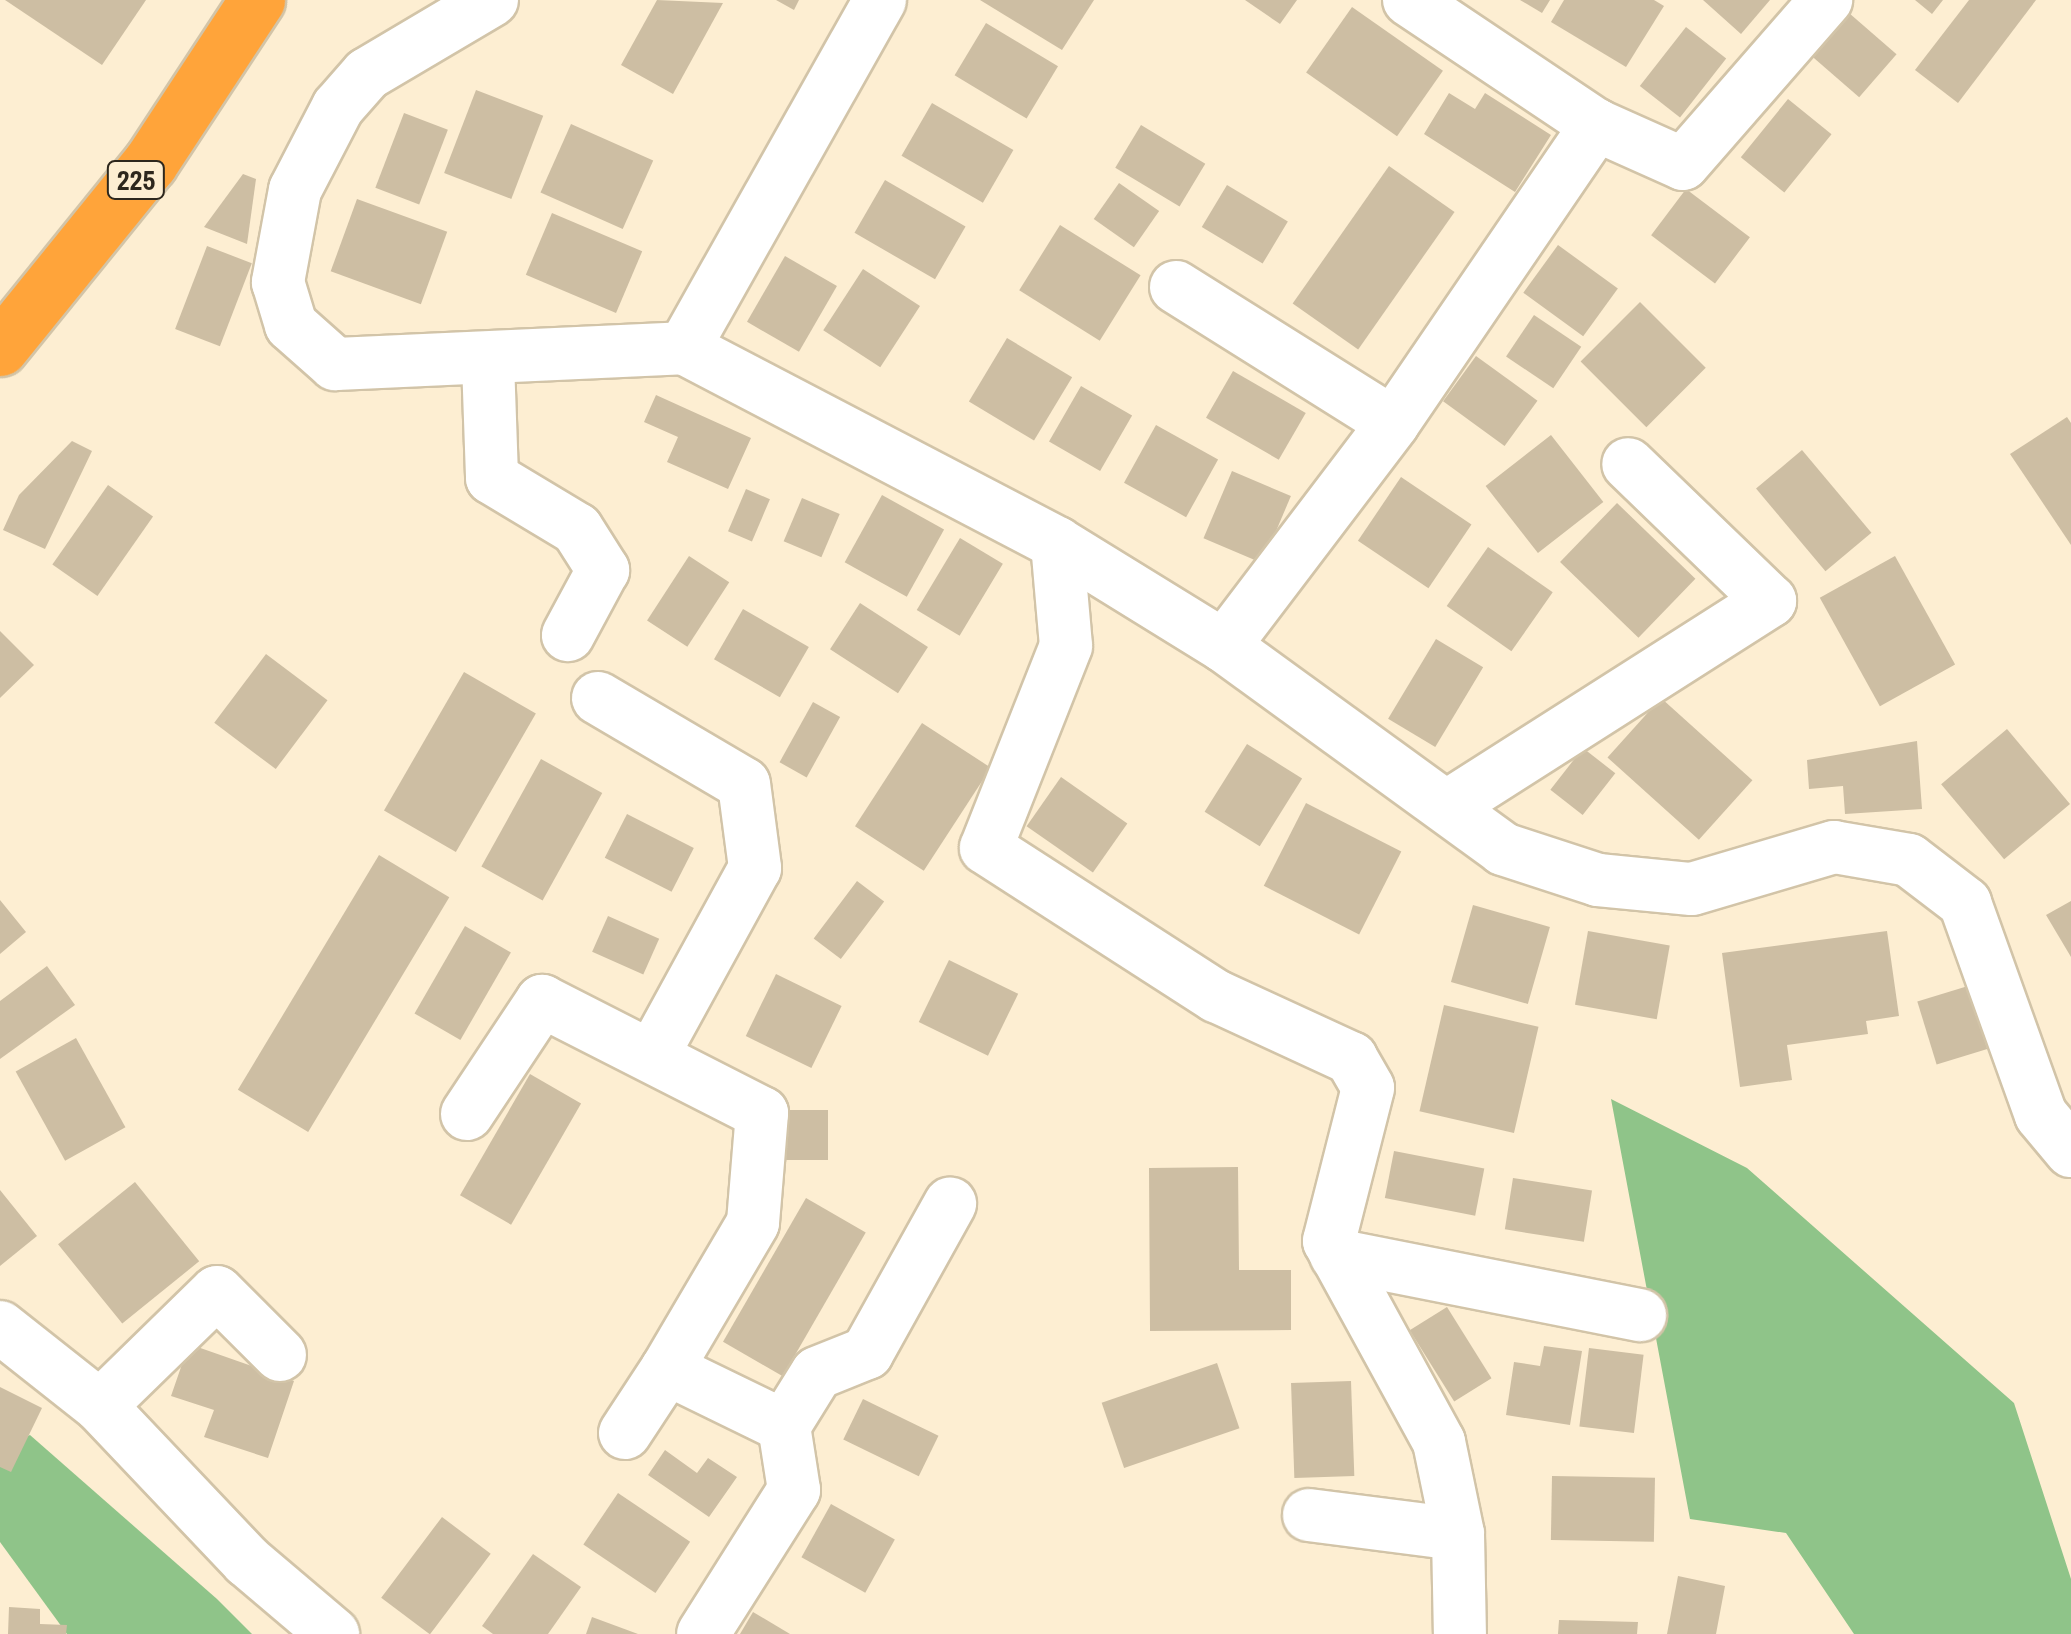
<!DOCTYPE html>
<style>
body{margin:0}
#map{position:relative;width:2071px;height:1634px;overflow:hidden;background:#fdeed2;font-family:"Archivo Narrow",sans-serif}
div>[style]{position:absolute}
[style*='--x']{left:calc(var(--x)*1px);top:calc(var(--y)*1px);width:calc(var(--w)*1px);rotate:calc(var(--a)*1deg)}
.forest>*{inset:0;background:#8fc489}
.building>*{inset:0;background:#cdbea3;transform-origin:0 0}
.roads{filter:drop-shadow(2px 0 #d2c4a8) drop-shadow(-2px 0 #d2c4a8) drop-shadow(0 2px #d2c4a8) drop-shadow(0 -2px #d2c4a8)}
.minor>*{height:52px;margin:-26px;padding:0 26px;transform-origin:26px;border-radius:26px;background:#fff}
.trunk>*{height:55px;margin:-27.5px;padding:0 27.5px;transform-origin:27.5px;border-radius:27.5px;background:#ffa43a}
span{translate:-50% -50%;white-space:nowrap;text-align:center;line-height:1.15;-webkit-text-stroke:8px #fdeed2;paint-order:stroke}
.shield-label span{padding:2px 8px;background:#fdeed2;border:2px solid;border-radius:8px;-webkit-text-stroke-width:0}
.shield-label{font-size:28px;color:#2d271d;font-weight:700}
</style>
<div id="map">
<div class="forest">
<div style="clip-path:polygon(1611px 1099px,1747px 1168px,2014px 1403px,2071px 1579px,2071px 1634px,1854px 1634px,1786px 1533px,1690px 1519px)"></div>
<div style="clip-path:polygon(30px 1435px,217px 1599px,252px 1634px,67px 1634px,0 1542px,0 1449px)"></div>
</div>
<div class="building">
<div style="clip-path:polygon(5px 0,146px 0,102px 65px)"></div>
<div style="clip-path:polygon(657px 0,723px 3px,673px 94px,621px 65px)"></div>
<div style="clip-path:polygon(776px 0,799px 0,794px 10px)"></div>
<div style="clip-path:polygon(980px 0,1094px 0,1062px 50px)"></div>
<div style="clip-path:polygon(1245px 0,1297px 0,1280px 24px)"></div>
<div style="clip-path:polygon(1520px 0,1550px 0,1542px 13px)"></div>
<div style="clip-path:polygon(1564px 0,1654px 0,1664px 6px,1626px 67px,1551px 22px)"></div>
<div style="clip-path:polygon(1703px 0,1770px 0,1741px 34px)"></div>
<div style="clip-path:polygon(1915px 0,1943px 0,1932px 14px)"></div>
<div style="clip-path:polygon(1969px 0,2036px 0,1958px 103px,1915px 70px)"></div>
<div style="left:1352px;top:7px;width:111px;height:80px;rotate:35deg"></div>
<div style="left:1849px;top:13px;width:63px;height:57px;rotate:41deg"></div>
<div style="left:986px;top:23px;width:84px;height:61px;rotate:31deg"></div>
<div style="left:1686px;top:27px;width:51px;height:75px;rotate:38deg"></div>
<div style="left:476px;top:90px;width:72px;height:89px;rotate:21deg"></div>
<div style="clip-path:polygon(1449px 93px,1475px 109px,1485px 93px,1551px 135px,1515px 192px,1424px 134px)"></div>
<div style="left:1788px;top:99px;width:56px;height:75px;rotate:39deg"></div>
<div style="left:932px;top:103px;width:94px;height:61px;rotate:30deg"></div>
<div style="left:404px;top:113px;width:47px;height:80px;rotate:21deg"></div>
<div style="left:571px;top:124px;width:90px;height:75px;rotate:24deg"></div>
<div style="left:1141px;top:125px;width:75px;height:50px;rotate:31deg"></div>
<div style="left:1389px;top:166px;width:80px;height:168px;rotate:35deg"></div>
<div style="clip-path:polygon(243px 174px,256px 179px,247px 244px,204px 227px)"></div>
<div style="left:885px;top:180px;width:93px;height:61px;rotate:30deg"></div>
<div style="left:1119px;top:183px;width:49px;height:44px;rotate:35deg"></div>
<div style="left:1227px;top:185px;width:71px;height:49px;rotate:31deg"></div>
<div style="left:1686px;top:189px;width:80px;height:58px;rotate:37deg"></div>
<div style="left:357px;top:199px;width:96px;height:77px;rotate:20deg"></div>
<div style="left:552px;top:213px;width:98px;height:67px;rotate:23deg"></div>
<div style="left:1060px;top:225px;width:95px;height:77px;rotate:32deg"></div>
<div style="left:1558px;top:245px;width:74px;height:59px;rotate:36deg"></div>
<div style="left:207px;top:246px;width:48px;height:89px;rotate:21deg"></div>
<div style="left:785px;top:256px;width:60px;height:76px;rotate:30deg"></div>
<div style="left:863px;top:269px;width:68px;height:73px;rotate:33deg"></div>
<div style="left:1640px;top:302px;width:93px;height:84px;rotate:45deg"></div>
<div style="left:1534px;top:315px;width:57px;height:50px;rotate:34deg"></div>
<div style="left:1007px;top:338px;width:76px;height:74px;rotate:31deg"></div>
<div style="left:1476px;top:356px;width:76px;height:56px;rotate:36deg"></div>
<div style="left:1233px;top:371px;width:84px;height:54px;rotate:30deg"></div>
<div style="left:1081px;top:386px;width:59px;height:64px;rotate:30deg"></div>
<div style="clip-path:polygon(656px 395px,751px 438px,728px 489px,667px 462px,678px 437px,644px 422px)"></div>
<div style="clip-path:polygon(2067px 417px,2071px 423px,2071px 545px,2010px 454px)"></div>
<div style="left:1156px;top:425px;width:71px;height:66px;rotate:29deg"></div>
<div style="left:1551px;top:435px;width:85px;height:83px;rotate:52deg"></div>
<div style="clip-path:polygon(72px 441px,92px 451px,45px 549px,3px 530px,19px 495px)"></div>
<div style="left:1802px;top:450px;width:108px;height:60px;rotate:50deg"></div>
<div style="left:1232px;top:471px;width:64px;height:73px;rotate:23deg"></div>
<div style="left:1401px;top:477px;width:85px;height:77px;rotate:34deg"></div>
<div style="left:108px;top:485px;width:55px;height:97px;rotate:35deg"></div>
<div style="left:746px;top:489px;width:26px;height:46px;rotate:23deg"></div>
<div style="left:882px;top:495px;width:71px;height:77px;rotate:29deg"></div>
<div style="left:802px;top:498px;width:41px;height:47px;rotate:23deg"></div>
<div style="left:1617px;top:503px;width:109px;height:82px;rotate:44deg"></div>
<div style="left:960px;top:538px;width:50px;height:84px;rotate:31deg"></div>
<div style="left:1488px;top:547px;width:79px;height:72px;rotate:35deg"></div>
<div style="left:689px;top:556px;width:48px;height:77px;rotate:33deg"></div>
<div style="left:1895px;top:556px;width:124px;height:86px;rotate:61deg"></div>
<div style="left:860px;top:603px;width:81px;height:55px;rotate:33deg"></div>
<div style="left:743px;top:609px;width:76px;height:58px;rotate:30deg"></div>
<div style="clip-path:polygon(0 631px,34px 665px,0 698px)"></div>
<div style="left:1436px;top:639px;width:55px;height:93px;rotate:31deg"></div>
<div style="left:266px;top:654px;width:77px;height:86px;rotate:37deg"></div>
<div style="left:464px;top:672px;width:83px;height:160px;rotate:30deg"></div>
<div style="left:1661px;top:698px;width:123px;height:80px;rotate:42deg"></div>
<div style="left:813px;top:702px;width:31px;height:69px;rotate:29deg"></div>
<div style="left:922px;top:723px;width:82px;height:123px;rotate:33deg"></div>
<div style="left:2007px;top:729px;width:98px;height:86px;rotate:50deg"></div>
<div style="clip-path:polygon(1917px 741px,1922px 809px,1845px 814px,1843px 786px,1809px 789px,1807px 760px)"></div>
<div style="left:1247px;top:744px;width:65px;height:80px;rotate:32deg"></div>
<div style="left:1583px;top:748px;width:41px;height:53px;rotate:38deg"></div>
<div style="left:541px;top:759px;width:70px;height:123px;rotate:29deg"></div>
<div style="left:1061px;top:777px;width:81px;height:60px;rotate:35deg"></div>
<div style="left:1306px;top:803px;width:107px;height:93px;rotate:27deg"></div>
<div style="left:627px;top:814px;width:75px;height:49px;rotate:27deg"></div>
<div style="left:379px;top:855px;width:82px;height:274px;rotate:31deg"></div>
<div style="left:857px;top:881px;width:34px;height:72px;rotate:37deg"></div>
<div style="clip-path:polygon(0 900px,26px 932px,0 954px)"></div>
<div style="clip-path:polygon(2071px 901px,2071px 957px,2046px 915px)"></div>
<div style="left:1473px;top:905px;width:80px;height:80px;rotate:16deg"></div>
<div style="left:608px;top:916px;width:56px;height:39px;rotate:24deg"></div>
<div style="left:465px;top:926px;width:53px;height:101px;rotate:30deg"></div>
<div style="left:1588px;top:931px;width:83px;height:75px;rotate:10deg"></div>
<div style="clip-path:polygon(1887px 931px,1899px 1016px,1866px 1021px,1868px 1034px,1787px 1045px,1792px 1080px,1740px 1087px,1722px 953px)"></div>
<div style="left:949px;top:960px;width:77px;height:69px;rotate:26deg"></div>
<div style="clip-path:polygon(47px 966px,75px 1005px,0 1059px,0 1001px)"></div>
<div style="left:776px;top:974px;width:73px;height:69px;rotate:26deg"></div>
<div style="left:1968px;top:986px;width:66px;height:53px;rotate:73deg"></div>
<div style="left:1444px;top:1005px;width:97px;height:109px;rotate:13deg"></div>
<div style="left:76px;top:1038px;width:102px;height:69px;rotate:61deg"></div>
<div style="left:530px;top:1074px;width:59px;height:140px;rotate:30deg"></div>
<div style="left:828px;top:1110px;width:50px;height:42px;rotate:90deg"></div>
<div style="left:1394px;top:1151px;width:92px;height:48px;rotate:11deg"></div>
<div style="clip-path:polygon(1238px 1167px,1239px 1270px,1291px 1270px,1291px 1330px,1150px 1331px,1149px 1168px)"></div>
<div style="left:1513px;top:1178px;width:80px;height:52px;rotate:9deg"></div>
<div style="left:135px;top:1182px;width:102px;height:99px;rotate:51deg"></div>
<div style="clip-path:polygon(0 1190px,37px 1236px,0 1266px)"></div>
<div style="left:806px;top:1198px;width:69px;height:166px;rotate:30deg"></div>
<div style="left:1447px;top:1307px;width:84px;height:44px;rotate:58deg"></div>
<div style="clip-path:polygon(189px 1344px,294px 1381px,268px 1458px,204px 1437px,214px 1410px,171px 1396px)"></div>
<div style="clip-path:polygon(1544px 1346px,1582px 1351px,1570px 1425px,1506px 1415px,1514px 1362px,1540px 1366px)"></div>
<div style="left:1589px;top:1348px;width:55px;height:79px;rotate:7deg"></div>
<div style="left:1217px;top:1363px;width:69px;height:122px;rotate:71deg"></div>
<div style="left:1351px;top:1381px;width:95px;height:60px;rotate:88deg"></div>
<div style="clip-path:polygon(0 1387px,42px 1408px,11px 1472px,0 1467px)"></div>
<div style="left:863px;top:1399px;width:84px;height:45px;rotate:26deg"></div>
<div style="clip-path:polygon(665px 1450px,697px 1473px,708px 1458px,737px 1477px,709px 1517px,648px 1475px)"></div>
<div style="left:1552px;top:1476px;width:103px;height:64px;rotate:1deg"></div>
<div style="left:618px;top:1493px;width:87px;height:62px;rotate:34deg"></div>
<div style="left:831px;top:1504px;width:73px;height:61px;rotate:29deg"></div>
<div style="left:442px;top:1517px;width:61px;height:101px;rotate:37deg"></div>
<div style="clip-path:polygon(533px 1554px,581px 1587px,548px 1634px,493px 1634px,482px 1626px)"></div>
<div style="clip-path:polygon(1678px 1576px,1725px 1586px,1716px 1634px,1667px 1634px)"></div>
<div style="clip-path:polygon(9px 1607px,40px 1609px,40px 1624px,67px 1625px,66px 1634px,8px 1634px)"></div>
<div style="clip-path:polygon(753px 1612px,790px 1634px,740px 1634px)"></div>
<div style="clip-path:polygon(592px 1617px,638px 1634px,586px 1634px)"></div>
<div style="clip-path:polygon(1559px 1620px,1638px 1622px,1637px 1634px,1558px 1634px)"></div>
</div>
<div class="roads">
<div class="minor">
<div style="--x:492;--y:0;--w:145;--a:149.4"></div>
<div style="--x:367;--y:74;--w:44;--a:131.3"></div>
<div style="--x:338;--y:107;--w:93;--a:117.4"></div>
<div style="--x:295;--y:190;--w:94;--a:100.5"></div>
<div style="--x:278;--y:282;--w:45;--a:73.2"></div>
<div style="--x:291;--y:325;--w:59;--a:41.6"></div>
<div style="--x:335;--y:364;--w:349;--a:-2.6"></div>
<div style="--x:684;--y:348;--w:421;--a:27.6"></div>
<div style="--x:1057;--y:543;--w:196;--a:31.7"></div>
<div style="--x:1224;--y:646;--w:345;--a:36"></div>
<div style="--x:1503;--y:849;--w:100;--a:18.1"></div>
<div style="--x:1598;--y:880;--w:94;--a:5.5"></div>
<div style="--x:1692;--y:889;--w:148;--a:-16.5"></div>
<div style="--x:1834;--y:847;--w:76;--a:9.8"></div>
<div style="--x:1909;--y:860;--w:71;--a:37.5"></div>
<div style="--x:1965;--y:903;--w:225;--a:70.3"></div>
<div style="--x:2041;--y:1115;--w:47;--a:50.2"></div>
<div style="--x:1596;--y:125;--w:95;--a:24.1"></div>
<div style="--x:1683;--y:164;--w:218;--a:-48.9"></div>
<div style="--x:1176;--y:287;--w:256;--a:32.1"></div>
<div style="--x:684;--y:348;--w:399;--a:-60.6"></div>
<div style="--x:488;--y:362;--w:116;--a:88"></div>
<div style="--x:492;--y:478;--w:99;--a:31"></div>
<div style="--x:577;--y:529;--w:49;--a:57.6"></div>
<div style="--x:603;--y:570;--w:74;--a:118.3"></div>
<div style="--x:1057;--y:543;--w:103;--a:85"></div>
<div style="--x:1066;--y:646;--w:217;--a:111.6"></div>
<div style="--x:986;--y:848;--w:274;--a:32.8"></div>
<div style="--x:1216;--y:996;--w:149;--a:24.7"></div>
<div style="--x:1351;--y:1058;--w:34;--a:60"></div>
<div style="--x:1368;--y:1088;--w:158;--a:104.3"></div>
<div style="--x:1329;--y:1241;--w:229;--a:61.3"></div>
<div style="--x:1439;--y:1442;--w:94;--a:78.3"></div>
<div style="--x:1458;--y:1534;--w:100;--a:88.9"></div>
<div style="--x:1224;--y:646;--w:280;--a:-52.8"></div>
<div style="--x:1393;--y:423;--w:361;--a:-55.7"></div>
<div style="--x:1596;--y:125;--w:225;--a:-146.2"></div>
<div style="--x:598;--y:698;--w:169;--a:30.5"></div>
<div style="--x:744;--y:784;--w:85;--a:82.5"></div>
<div style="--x:755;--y:868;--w:214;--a:118.7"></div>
<div style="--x:1448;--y:806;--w:382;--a:-32.5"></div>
<div style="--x:1770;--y:601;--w:197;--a:-136"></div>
<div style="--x:467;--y:1114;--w:136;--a:-56.4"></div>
<div style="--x:542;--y:1001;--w:247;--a:27"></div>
<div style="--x:762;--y:1113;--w:110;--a:94.7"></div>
<div style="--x:753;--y:1223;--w:169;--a:120.5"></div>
<div style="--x:667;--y:1369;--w:130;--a:26"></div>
<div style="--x:784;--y:1426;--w:65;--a:81.1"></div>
<div style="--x:794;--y:1490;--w:170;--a:122.3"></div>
<div style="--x:1336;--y:1255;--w:310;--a:11.2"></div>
<div style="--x:0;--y:1327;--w:127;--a:38.3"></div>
<div style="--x:100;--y:1406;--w:214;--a:46.5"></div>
<div style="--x:247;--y:1561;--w:113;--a:40.3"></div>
<div style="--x:100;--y:1406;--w:163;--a:-44.3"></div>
<div style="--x:217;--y:1292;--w:89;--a:45"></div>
<div style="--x:784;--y:1426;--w:62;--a:-58.1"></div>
<div style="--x:817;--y:1373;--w:54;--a:-21.8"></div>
<div style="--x:867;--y:1353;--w:171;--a:-60.9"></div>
<div style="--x:625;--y:1433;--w:77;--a:-56.7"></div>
<div style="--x:1309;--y:1515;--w:150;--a:7.3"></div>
</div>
<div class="trunk">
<div style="--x:0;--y:348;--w:238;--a:-51"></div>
<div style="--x:150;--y:163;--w:195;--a:-56.7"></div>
</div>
</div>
<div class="shield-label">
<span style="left:136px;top:180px">225</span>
</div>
</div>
